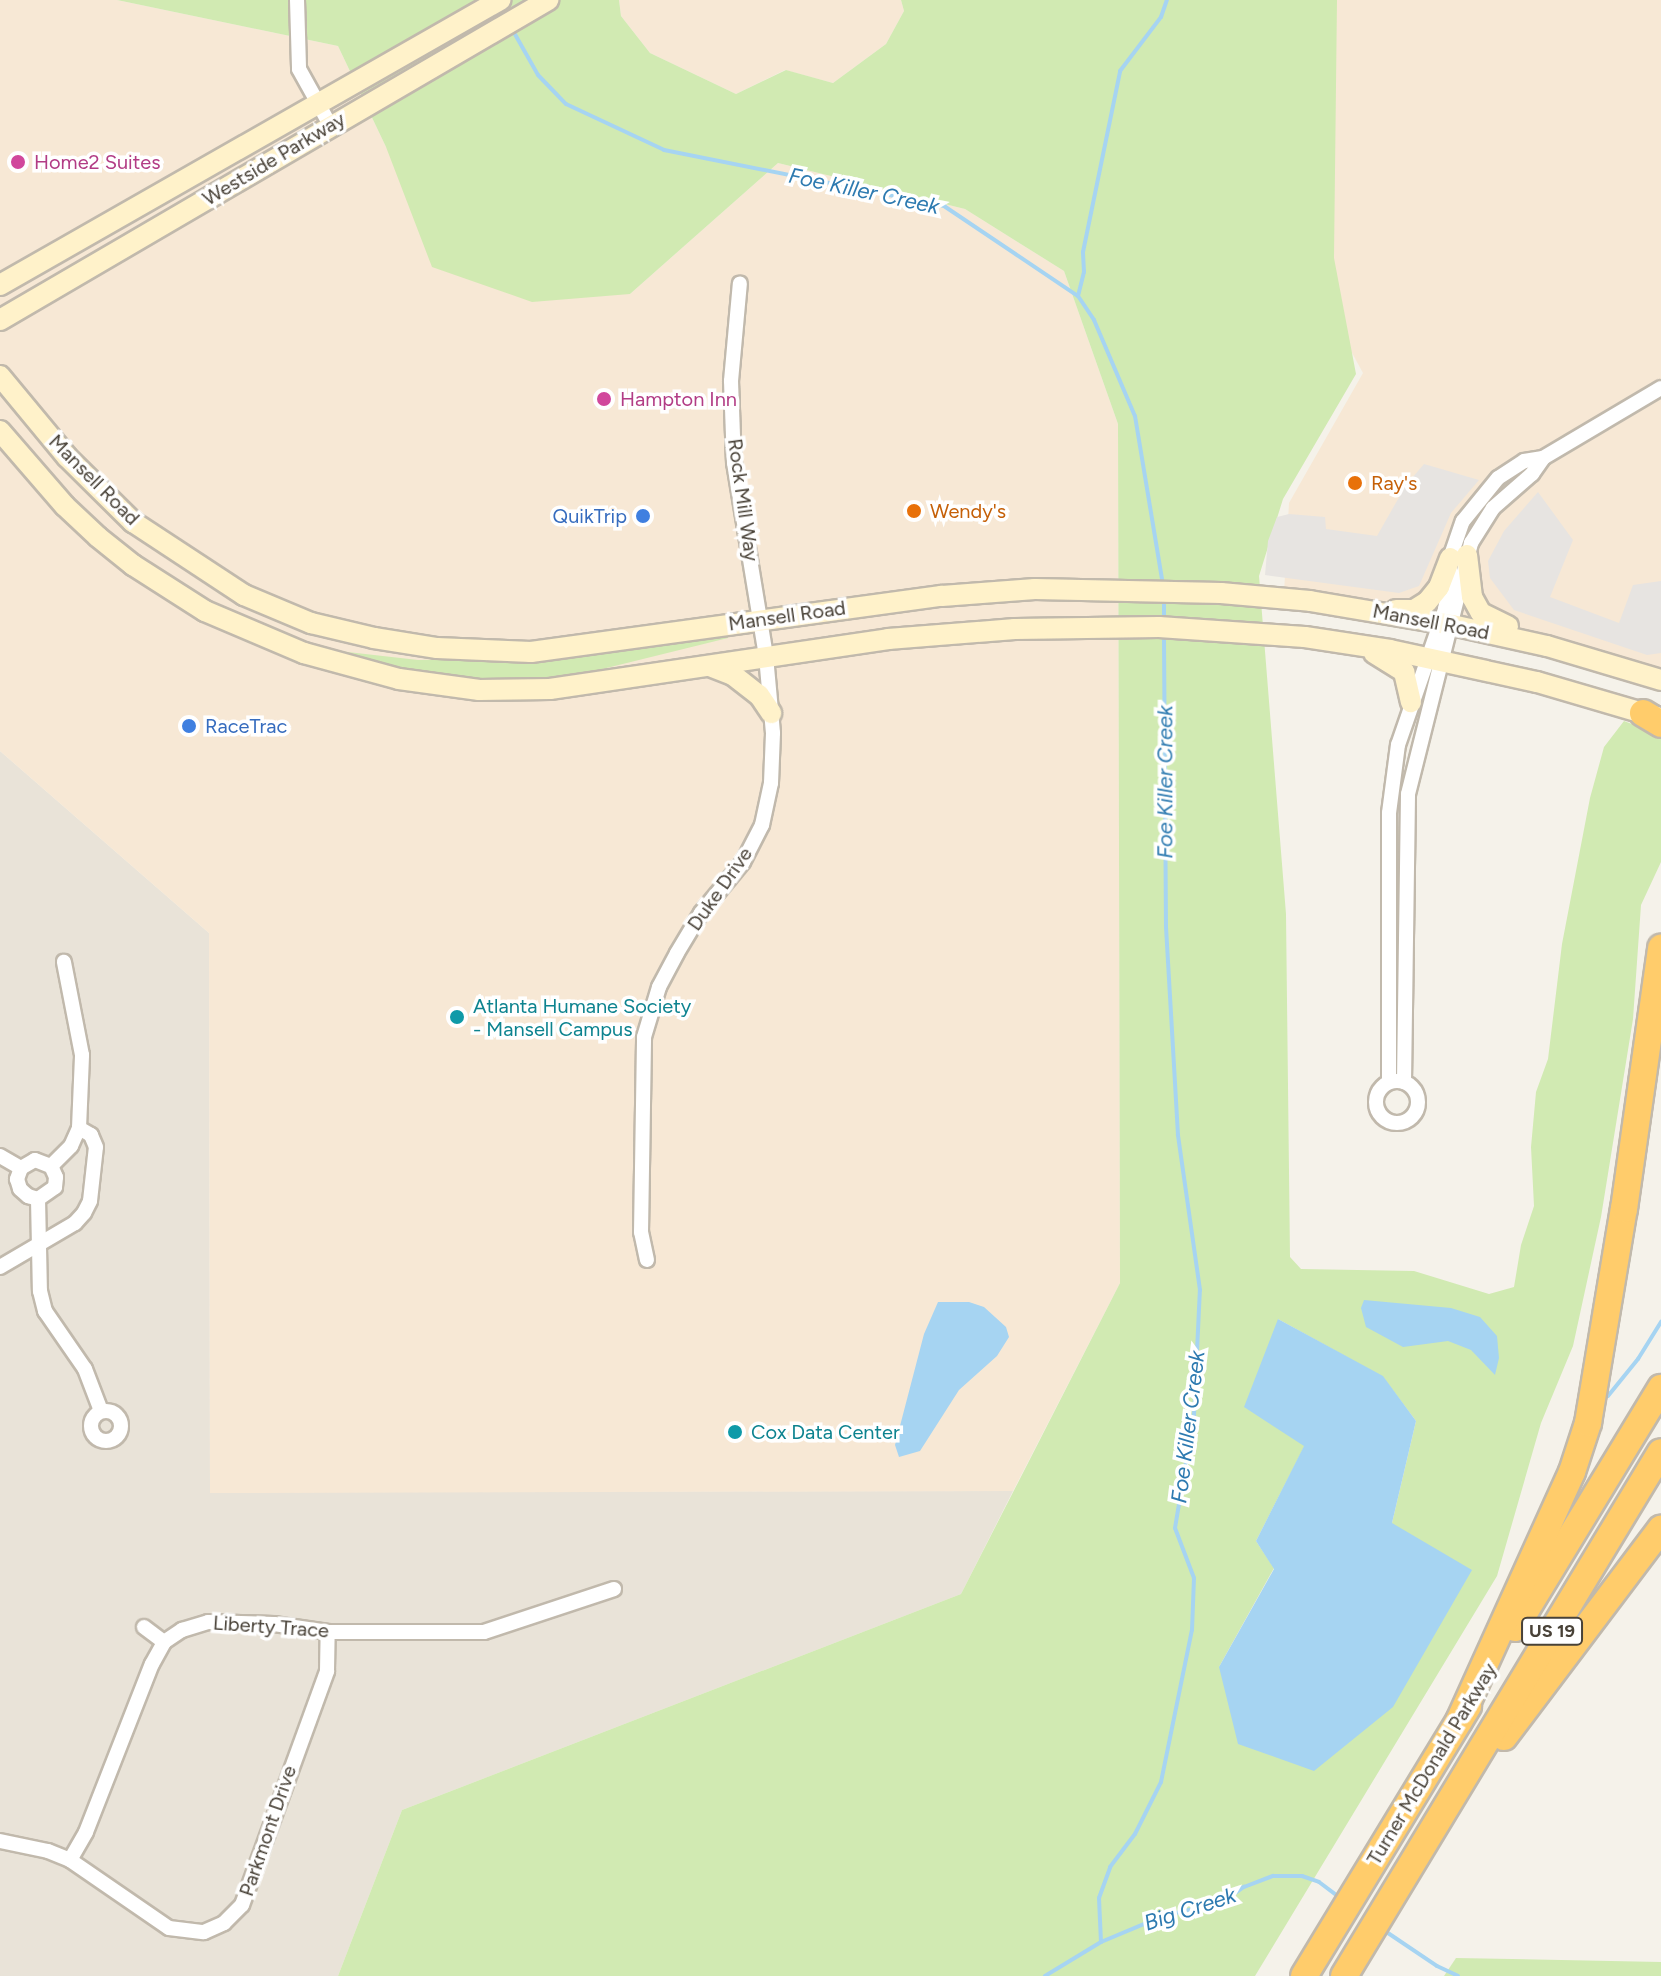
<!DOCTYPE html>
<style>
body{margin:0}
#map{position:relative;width:1661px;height:1976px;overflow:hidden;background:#f5f2ea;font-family:Figtree,sans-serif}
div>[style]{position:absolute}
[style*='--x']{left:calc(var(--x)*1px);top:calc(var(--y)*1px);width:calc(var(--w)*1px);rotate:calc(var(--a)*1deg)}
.residential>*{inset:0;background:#e9e3d8}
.commercial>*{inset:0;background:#f7e8d5}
.green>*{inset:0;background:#d1eab2}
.parking>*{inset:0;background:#e7e4e1}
.water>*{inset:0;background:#a6d4f2}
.stream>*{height:4px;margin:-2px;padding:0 2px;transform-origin:2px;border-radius:2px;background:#a6d4f2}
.roads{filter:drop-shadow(2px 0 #c1b9ac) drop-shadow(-2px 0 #c1b9ac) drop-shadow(0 2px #c1b9ac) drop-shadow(0 -2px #c1b9ac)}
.minor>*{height:14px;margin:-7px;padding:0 7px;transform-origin:7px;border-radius:7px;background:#fff}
.minor>.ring{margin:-7px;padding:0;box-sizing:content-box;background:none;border:14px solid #fff;border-radius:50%}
.secondary>*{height:20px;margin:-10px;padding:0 10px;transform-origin:10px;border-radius:10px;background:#fff2ca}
.motorway>*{height:26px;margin:-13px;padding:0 13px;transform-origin:13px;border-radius:13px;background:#ffcc6b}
.dots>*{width:22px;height:22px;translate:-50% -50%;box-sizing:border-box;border:4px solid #fff;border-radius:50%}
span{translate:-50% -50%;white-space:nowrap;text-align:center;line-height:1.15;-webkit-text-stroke:7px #fff;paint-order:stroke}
.shield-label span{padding:2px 6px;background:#fff;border:2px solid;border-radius:6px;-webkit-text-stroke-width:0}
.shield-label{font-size:18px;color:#494238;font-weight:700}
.street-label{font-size:20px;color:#494238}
.hotel-label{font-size:20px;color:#b23c85}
.left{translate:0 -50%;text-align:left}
.food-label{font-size:20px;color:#c56008}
.shop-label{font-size:20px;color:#366cbe}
.right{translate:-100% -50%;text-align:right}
.culture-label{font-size:20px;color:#0d838f}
.water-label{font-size:22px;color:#2d7ab0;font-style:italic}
</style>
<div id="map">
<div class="residential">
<div style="clip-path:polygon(0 751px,209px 933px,210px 1492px,1013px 1491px,961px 1594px,402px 1810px,338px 1976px,0 1976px)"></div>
</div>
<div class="commercial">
<div style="clip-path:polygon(0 0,117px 0,338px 46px,386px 147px,630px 294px,778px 163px,965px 209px,1064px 271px,1118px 424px,1120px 1283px,1013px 1491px,210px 1493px,209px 933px,0 751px)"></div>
<div style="clip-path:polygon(619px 0,901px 0,904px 11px,886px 44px,833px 83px,785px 70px,736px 94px,650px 53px,621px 16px)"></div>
<div style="clip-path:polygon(1323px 0,1661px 0,1661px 669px,1284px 593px,1289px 503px,1363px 373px,1314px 283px)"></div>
</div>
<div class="green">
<div style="clip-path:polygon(evenodd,117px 0,619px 0,621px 16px,650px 53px,736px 94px,786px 70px,833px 83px,886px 44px,904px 11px,901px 0,1337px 0,1334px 258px,1356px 374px,1283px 499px,1259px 576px,1286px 914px,1290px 1257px,1301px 1269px,1414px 1271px,1489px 1294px,1514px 1287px,1521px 1245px,1534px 1206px,1531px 1147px,1536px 1092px,1548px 1059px,1562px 944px,1590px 798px,1604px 747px,1624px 721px,1661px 735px,1661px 862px,1641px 905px,1633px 1019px,1601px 1217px,1573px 1346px,1541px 1423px,1497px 1576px,1255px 1976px,338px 1976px,402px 1810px,961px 1594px,1120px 1283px,1118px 424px,1064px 271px,965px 209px,778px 163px,630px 294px,532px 302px,432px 267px,386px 147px,338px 46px,117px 0,1278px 1319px,1383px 1377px,1416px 1421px,1392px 1523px,1219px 1667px,1274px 1568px,1256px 1541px,1305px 1445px,1278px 1319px)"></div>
<div style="clip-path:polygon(728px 635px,728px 638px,562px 679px,535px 681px,460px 682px,419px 675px,330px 650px,418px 660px,479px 659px)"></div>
<div style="clip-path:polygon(1456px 1958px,1661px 1962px,1661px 1976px,1444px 1976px)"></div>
</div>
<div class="parking">
<div style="clip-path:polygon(1424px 464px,1479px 480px,1451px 513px,1419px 586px,1399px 593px,1265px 575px,1268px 541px,1277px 517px,1289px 514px,1325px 517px,1326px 529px,1377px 536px,1406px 485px)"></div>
<div style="clip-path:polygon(1538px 492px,1573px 540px,1550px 597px,1619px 623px,1633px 585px,1661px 581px,1661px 653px,1647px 655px,1514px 610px,1490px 578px,1488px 561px,1504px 531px)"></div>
</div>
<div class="water">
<div style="clip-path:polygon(1364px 1300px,1451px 1308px,1480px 1317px,1497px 1336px,1499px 1358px,1495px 1375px,1471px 1350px,1448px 1341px,1403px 1347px,1366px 1327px,1361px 1308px)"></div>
<div style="clip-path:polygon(938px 1302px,969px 1302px,984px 1307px,1006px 1327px,1009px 1337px,997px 1356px,959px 1390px,920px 1451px,899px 1457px,895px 1445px,924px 1334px)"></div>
<div style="clip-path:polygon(1278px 1319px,1383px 1376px,1416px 1421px,1392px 1523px,1472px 1570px,1393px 1707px,1314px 1771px,1238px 1744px,1219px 1667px,1274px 1569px,1256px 1541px,1304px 1446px,1244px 1407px)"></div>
</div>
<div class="stream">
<div style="--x:512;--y:29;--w:53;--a:60.5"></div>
<div style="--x:538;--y:75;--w:40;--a:46"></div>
<div style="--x:566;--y:104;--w:108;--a:25.1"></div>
<div style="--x:664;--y:150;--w:286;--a:11.3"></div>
<div style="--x:944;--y:206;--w:161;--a:33.9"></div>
<div style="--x:1078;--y:296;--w:29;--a:56"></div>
<div style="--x:1094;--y:320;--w:104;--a:66.9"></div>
<div style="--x:1135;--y:416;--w:172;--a:80.6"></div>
<div style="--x:1078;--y:296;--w:25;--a:-76"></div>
<div style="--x:1084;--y:272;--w:20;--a:-93"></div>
<div style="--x:1083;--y:252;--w:185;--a:-78.4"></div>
<div style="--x:1120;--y:71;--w:68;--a:-52.8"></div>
<div style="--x:1161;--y:17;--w:18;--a:-71"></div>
<div style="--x:1164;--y:599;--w:23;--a:90"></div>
<div style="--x:1608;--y:1396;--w:48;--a:-51"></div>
<div style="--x:1638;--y:1359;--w:44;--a:-58.1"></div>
<div style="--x:1382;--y:1929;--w:66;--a:33.9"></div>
<div style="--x:1437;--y:1966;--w:23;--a:25"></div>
<div style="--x:1101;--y:1942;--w:44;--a:-92.6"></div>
<div style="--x:1099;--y:1898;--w:33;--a:-70"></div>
<div style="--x:1110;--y:1867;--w:41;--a:-52.9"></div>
<div style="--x:1135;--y:1834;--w:58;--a:-63.4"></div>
<div style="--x:1161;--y:1782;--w:155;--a:-78.5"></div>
<div style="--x:1192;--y:1630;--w:52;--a:-87.8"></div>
<div style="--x:1194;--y:1578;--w:53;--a:-110.8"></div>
<div style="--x:1175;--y:1528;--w:115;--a:-80.5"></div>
<div style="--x:1194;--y:1415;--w:125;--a:-87.3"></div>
<div style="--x:1200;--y:1290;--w:157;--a:-98.1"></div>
<div style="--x:1178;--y:1135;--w:208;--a:-93.3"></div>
<div style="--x:1166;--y:927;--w:292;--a:-90.4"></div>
<div style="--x:1045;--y:1976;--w:66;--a:-31.3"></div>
<div style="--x:1101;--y:1942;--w:67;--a:-22.8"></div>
<div style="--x:1163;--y:1916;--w:62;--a:-13.1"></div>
<div style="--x:1223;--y:1902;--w:26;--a:-36"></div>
<div style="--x:1244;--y:1887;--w:31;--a:-21"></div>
<div style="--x:1273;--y:1876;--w:29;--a:0"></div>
<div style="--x:1302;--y:1876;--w:18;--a:19"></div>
<div style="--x:1319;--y:1882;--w:26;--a:37"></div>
</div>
<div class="roads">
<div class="minor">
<div style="--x:297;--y:0;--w:69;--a:88.3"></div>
<div style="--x:299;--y:69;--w:64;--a:61"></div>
<div class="ring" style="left:1376px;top:1081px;width:28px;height:28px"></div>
<div style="--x:1389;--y:1082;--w:269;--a:-90"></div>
<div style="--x:1389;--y:813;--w:69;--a:-82.5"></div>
<div style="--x:1398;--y:745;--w:144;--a:-70.9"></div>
<div style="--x:1445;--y:609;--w:25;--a:-78"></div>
<div style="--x:1450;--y:585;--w:27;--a:-90"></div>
<div style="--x:1450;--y:558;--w:39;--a:-71"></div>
<div style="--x:1463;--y:521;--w:55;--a:-50.9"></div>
<div style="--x:1498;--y:478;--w:31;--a:-33"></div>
<div style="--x:1524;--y:461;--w:19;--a:-9"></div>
<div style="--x:1404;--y:1082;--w:288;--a:-89.2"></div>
<div style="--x:1408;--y:794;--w:259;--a:-75.9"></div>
<div style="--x:1471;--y:543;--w:41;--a:-57.8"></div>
<div style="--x:1493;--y:508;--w:52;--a:-41.1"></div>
<div style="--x:1532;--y:474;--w:19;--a:-55"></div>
<div style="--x:1543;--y:458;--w:137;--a:-30.7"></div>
<div style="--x:0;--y:1156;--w:24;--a:30"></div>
<div style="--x:51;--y:1166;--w:28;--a:-45"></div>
<div style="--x:71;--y:1146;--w:20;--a:-66"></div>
<div style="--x:79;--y:1128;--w:73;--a:-87.6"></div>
<div style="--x:82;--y:1055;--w:95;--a:-101"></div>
<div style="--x:21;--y:1168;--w:12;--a:110"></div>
<div style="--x:17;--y:1179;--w:10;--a:73"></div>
<div style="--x:20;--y:1189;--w:11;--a:41"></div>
<div style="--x:28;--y:1196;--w:10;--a:17"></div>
<div style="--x:21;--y:1168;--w:16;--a:-30"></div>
<div style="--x:35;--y:1160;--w:17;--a:21"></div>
<div style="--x:38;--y:1199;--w:92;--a:88.8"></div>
<div style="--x:40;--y:1291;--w:21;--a:76"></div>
<div style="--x:45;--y:1311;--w:70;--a:55.4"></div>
<div style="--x:85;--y:1369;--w:45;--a:69.1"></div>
<div style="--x:38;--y:1199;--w:21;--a:-35"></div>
<div style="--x:55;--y:1187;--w:10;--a:-84"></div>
<div style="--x:56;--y:1177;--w:12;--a:-114"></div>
<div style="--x:647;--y:1260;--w:29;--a:-102"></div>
<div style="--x:641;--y:1232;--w:195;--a:-89.1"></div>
<div style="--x:644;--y:1037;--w:52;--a:-73.3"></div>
<div style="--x:659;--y:987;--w:38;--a:-62"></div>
<div style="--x:677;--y:953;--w:47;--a:-59"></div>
<div style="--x:701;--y:913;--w:66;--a:-50.5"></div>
<div style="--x:743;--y:862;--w:42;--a:-62.8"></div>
<div style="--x:762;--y:825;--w:43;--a:-77.9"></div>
<div style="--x:771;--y:783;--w:50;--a:-87.7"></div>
<div style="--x:773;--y:733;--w:77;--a:-95.2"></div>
<div style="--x:766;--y:656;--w:196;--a:-99.4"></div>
<div style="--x:734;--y:463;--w:82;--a:-92.1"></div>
<div style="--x:731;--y:381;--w:98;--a:-84.8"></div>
<div style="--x:0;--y:1267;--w:87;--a:-30.4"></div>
<div style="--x:75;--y:1223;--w:13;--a:-48"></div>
<div style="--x:84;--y:1213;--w:13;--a:-63"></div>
<div style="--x:90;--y:1201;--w:54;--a:-83.7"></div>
<div style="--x:96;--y:1147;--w:13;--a:-113"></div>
<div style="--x:91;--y:1135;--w:14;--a:-150"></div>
<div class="ring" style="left:91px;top:1411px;width:16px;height:16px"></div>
<div style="--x:144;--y:1627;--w:25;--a:37"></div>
<div style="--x:0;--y:1841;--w:49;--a:11.8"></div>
<div style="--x:48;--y:1851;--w:24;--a:22"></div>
<div style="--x:70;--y:1860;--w:120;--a:34.5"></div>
<div style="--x:169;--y:1928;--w:35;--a:7"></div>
<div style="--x:204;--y:1932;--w:22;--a:-24"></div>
<div style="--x:224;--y:1923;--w:25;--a:-45"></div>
<div style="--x:242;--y:1905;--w:249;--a:-70"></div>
<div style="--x:327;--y:1671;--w:39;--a:-89"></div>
<div style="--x:70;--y:1860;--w:32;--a:-60"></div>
<div style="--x:86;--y:1832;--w:180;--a:-68.6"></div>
<div style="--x:152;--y:1664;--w:25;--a:-61"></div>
<div style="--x:164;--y:1642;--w:22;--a:-34"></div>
<div style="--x:182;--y:1630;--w:27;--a:-17"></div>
<div style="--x:208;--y:1622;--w:66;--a:1.7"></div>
<div style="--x:274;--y:1624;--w:55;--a:8.4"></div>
<div style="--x:328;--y:1632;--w:156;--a:0"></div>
<div style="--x:484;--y:1632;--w:137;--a:-18.3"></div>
</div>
<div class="secondary">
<div style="--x:0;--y:285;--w:576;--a:-29.68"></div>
<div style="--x:0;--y:320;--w:635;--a:-30.28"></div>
<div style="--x:0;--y:376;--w:105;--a:50.4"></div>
<div style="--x:67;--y:457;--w:93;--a:44.6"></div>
<div style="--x:133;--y:522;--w:133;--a:33.3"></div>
<div style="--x:244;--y:595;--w:73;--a:22.7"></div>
<div style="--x:311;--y:623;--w:65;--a:13.4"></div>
<div style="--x:374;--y:638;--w:64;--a:9"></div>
<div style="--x:437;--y:648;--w:94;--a:2.4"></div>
<div style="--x:531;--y:652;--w:415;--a:-7.8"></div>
<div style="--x:942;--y:596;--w:93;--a:-4.3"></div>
<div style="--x:1035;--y:589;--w:186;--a:1.2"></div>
<div style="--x:1221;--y:593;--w:89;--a:5.1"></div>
<div style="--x:1310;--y:601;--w:144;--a:9.6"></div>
<div style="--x:1452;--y:625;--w:97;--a:12.5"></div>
<div style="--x:1547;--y:646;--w:119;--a:16.6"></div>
<div style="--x:0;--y:431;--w:99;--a:49.1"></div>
<div style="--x:65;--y:506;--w:45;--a:43.2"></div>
<div style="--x:98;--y:537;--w:45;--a:38.7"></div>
<div style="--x:133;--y:565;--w:85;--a:32.6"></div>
<div style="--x:205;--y:611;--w:108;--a:23"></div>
<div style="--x:304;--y:653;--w:98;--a:15.3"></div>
<div style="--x:399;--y:679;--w:81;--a:7.8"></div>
<div style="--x:479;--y:690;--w:71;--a:-0.8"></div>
<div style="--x:550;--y:689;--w:342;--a:-8.4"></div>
<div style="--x:888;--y:639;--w:127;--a:-4.5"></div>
<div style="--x:1015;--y:629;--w:144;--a:-0.8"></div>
<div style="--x:1159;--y:627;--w:146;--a:3.9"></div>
<div style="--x:1305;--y:637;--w:86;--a:8.7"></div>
<div style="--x:1390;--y:650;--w:150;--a:12.3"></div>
<div style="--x:1537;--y:682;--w:125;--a:16.3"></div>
<div style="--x:1467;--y:555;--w:42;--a:83.2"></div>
<div style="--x:1472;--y:597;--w:18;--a:61"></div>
<div style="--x:1481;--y:613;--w:30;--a:26"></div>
<div style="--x:1396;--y:610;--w:18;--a:0"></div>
<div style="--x:1414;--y:610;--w:15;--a:-32"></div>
<div style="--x:1427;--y:602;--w:19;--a:-51"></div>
<div style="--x:1439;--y:587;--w:31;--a:-69"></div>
<div style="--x:1374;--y:653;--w:36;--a:32"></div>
<div style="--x:1404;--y:672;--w:31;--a:77"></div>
<div style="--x:712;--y:667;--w:22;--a:21"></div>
<div style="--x:733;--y:675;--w:33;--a:38"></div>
<div style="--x:759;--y:695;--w:22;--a:56"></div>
</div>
<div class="motorway">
<div style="--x:1643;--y:713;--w:21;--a:31"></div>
<div style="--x:1515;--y:1628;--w:281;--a:-58.7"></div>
<div style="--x:1459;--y:1721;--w:273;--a:-65.6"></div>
<div style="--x:1572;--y:1472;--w:52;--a:-71.9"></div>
<div style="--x:1588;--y:1423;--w:217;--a:-80.5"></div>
<div style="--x:1624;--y:1209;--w:264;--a:-81.9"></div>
<div style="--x:1504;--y:1737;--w:261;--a:-53"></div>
<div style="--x:1304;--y:1976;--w:316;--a:-58.7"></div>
<div style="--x:1344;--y:1976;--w:612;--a:-58.83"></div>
</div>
</div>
<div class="dots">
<div style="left:18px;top:162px;background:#d1479c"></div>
<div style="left:604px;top:399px;background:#d1479c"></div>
<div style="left:1355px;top:483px;background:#e8710a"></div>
<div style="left:914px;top:511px;background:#e8710a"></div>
<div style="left:643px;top:516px;background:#3f7fe0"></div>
<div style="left:189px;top:726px;background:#3f7fe0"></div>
<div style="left:457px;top:1017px;background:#0f9aa8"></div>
<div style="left:735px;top:1432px;background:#0f9aa8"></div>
</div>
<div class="shield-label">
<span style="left:1552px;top:1631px">US 19</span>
</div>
<div class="street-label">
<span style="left:274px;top:159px;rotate:-31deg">Westside Parkway</span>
<span style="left:94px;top:480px;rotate:45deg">Mansell Road</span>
<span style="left:743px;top:500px;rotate:82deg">Rock Mill Way</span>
<span style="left:787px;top:616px;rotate:-8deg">Mansell Road</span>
<span style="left:1431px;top:622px;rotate:11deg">Mansell Road</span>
<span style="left:720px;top:889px;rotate:-55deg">Duke Drive</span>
<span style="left:271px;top:1627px;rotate:4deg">Liberty Trace</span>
<span style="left:1432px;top:1764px;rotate:-59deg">Turner McDonald Parkway</span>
<span style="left:268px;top:1831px;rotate:-71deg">Parkmont Drive</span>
</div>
<div class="hotel-label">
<span class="left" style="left:34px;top:162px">Home2 Suites</span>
<span class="left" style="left:620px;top:399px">Hampton Inn</span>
</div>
<div class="food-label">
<span class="left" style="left:1371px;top:483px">Ray's</span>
<span class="left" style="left:930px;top:511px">Wendy's</span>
</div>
<div class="shop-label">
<span class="right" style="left:627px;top:516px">QuikTrip</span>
<span class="left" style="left:205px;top:726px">RaceTrac</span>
</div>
<div class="culture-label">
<span class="left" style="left:473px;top:1018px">Atlanta Humane Society<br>- Mansell Campus</span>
<span class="left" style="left:751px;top:1432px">Cox Data Center</span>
</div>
<div class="water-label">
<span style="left:864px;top:191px;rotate:12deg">Foe Killer Creek</span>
<span style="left:1165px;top:782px;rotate:-90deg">Foe Killer Creek</span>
<span style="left:1188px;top:1427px;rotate:-83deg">Foe Killer Creek</span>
<span style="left:1190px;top:1909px;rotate:-18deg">Big Creek</span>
</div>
</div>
